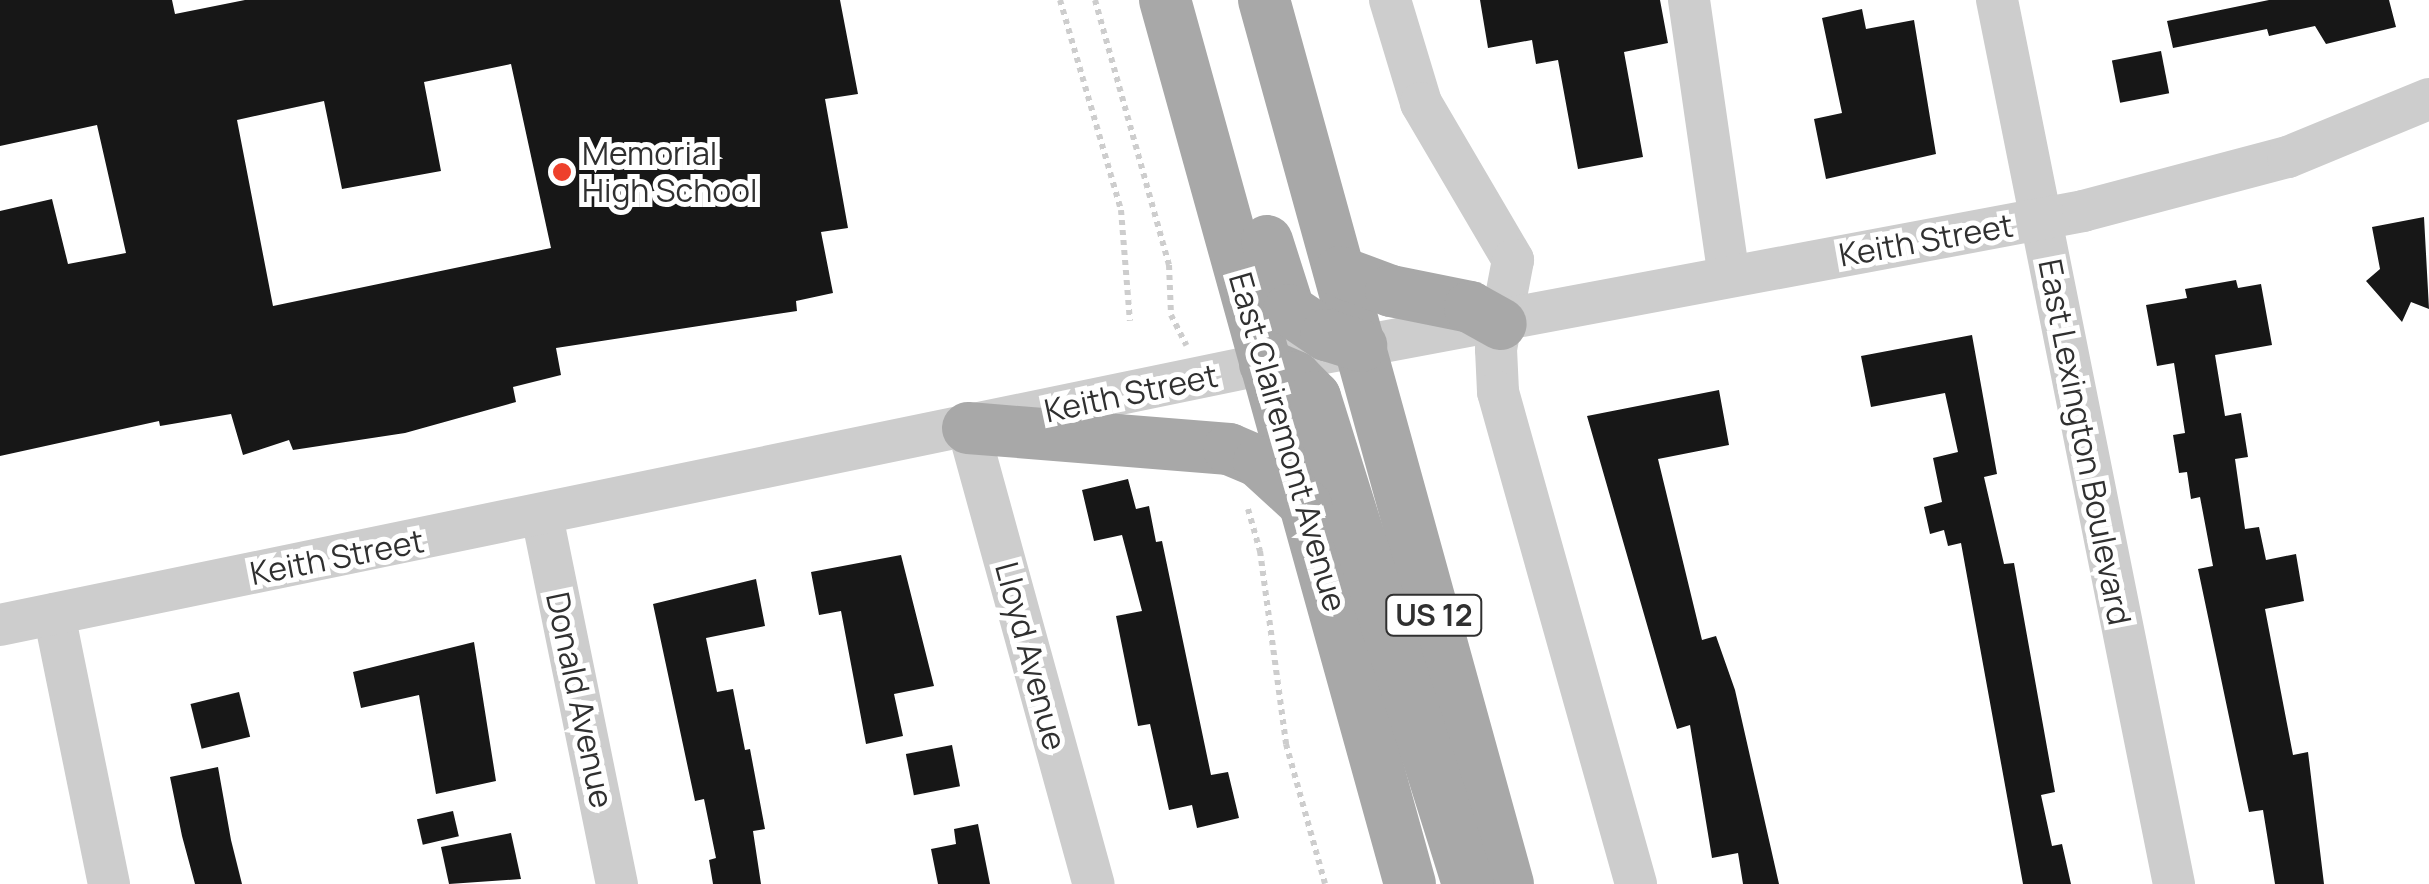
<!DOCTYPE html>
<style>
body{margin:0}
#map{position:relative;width:2429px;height:884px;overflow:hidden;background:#fff;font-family:Manrope,sans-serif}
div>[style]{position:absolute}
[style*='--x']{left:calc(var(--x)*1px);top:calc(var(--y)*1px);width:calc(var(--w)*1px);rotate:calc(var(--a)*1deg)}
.building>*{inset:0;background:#171717;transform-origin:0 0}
.path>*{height:6px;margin-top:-3px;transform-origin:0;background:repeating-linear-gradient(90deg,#cdcdcd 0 5px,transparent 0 10px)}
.minor>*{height:42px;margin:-21px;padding:0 21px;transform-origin:21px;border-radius:21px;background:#cdcdcd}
.major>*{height:52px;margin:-26px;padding:0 26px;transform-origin:26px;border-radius:26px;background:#a8a8a8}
.dots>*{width:28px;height:28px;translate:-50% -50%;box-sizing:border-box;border:5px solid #fff;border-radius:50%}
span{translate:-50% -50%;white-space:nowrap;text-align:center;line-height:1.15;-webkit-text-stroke:10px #fff;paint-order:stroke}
.shield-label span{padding:2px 8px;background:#fff;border:2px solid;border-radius:8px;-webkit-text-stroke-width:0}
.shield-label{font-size:30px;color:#303030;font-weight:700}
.poi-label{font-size:32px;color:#303030}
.left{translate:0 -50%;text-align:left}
.street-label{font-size:32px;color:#303030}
</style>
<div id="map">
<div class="building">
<div style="clip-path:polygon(evenodd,0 0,172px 0,175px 14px,245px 0,840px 0,858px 94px,825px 99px,848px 228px,821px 232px,833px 293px,796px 301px,797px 311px,556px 348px,561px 375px,513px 387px,516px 402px,405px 433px,293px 450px,289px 440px,243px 455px,231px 414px,160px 426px,159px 421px,0 456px,0 211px,52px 199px,68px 264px,126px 253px,97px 125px,0 146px,0 0,511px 64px,551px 248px,273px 306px,237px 120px,324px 101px,342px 189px,441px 171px,424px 82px,511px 64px)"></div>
<div style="clip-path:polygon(1480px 0,1660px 0,1668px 43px,1624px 52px,1643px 157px,1578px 169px,1558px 60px,1536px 64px,1532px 40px,1488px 48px)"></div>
<div style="clip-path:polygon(2269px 0,2389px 0,2396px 27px,2326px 44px,2315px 26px,2269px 36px,2267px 29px,2173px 48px,2167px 21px)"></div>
<div style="clip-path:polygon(1862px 9px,1866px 29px,1914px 20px,1936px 154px,1826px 179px,1814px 119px,1842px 113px,1822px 18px)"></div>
<div style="left:2161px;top:51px;width:43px;height:50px;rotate:79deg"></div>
<div style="clip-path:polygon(2424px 217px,2429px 309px,2411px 302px,2402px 322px,2366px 281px,2380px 269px,2372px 227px)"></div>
<div style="clip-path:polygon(2236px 280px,2238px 288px,2261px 284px,2272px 345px,2215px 355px,2225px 416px,2241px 413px,2248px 457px,2235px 459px,2245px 529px,2259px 527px,2266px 560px,2296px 554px,2304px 601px,2265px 609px,2293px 755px,2308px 752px,2324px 884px,2275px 884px,2263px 810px,2249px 812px,2198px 569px,2213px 566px,2200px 497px,2191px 499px,2187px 472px,2179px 473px,2173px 435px,2185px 433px,2174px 363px,2157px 366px,2146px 305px,2187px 298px,2185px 289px)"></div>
<div style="clip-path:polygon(1972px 335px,1997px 474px,1984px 477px,2004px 564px,2014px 563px,2055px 792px,2041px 795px,2052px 846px,2062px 844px,2071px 884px,2023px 884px,1961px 543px,1948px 546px,1944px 530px,1930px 534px,1924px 507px,1942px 502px,1933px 458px,1958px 452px,1945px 393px,1871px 407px,1861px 356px)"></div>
<div style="clip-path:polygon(1719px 390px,1729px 445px,1658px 459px,1702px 640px,1716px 636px,1735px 690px,1779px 884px,1743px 884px,1738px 853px,1712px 858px,1690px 725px,1677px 729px,1587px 416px)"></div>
<div style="clip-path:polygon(1128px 479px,1136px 509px,1149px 506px,1156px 542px,1162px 541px,1211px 775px,1228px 772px,1239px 818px,1197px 828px,1192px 805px,1169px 810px,1150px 724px,1138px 726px,1116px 616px,1142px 611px,1122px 535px,1094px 541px,1082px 490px)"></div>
<div style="clip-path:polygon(901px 555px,934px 686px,894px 694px,903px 736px,866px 744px,841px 611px,819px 615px,811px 572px)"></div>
<div style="clip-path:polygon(756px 579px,765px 626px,706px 638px,717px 692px,733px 689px,745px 750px,750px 749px,765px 829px,753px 831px,761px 884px,713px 884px,709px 860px,716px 858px,704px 799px,695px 801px,653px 604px)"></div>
<div style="clip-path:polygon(474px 642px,496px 781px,436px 794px,419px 695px,361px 708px,353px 672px)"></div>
<div style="left:239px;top:692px;width:46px;height:50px;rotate:76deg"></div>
<div style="left:952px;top:745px;width:42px;height:47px;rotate:79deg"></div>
<div style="clip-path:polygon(218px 767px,231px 840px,242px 884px,195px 884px,182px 836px,170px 777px)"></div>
<div style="left:453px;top:811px;width:26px;height:37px;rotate:77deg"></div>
<div style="clip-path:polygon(978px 824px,990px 884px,938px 884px,931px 849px,956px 844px,954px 829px)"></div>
<div style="clip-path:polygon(511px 833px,521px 879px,449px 884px,441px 847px)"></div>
</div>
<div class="path">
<div style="--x:1060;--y:0;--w:219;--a:73.8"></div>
<div style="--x:1121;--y:210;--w:111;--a:85.4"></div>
<div style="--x:1095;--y:0;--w:275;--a:74.4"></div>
<div style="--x:1169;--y:265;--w:50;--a:87.7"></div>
<div style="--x:1171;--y:315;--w:34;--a:63"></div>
<div style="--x:1248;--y:509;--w:44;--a:74.1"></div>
<div style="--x:1260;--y:551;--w:195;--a:82.3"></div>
<div style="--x:1286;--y:744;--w:145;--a:74.4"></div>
</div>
<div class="minor">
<div style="--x:1390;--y:0;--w:108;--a:73.2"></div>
<div style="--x:1421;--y:103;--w:182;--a:59.6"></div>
<div style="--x:1513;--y:260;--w:91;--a:100.8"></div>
<div style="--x:1496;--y:349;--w:43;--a:87.3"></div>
<div style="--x:1498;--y:392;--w:511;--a:74.33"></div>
<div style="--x:1689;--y:0;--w:279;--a:81.8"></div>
<div style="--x:1997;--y:0;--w:902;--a:78.68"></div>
<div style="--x:968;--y:428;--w:473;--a:74.6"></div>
<div style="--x:542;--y:516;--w:376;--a:78.5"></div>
<div style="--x:54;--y:614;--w:276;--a:78.5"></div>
<div style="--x:0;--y:625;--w:1292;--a:-11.66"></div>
<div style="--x:1265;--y:364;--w:832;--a:-10.59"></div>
<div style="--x:2083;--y:211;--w:212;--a:-14.8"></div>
<div style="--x:2288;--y:157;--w:152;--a:-22.4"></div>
</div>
<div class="major">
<div style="--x:1165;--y:0;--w:917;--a:74.51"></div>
<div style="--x:1264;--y:0;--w:917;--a:74.57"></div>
<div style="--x:1267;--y:241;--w:72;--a:72.3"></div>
<div style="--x:1289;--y:310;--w:45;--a:34"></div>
<div style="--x:1326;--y:335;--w:37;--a:17"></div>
<div style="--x:1340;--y:272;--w:54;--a:20.4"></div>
<div style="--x:1391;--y:291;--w:81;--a:11.4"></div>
<div style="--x:1470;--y:307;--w:35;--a:29"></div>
<div style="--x:1265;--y:364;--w:33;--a:23"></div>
<div style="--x:1295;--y:377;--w:28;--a:45"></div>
<div style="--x:1315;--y:397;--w:510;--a:72.56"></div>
<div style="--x:968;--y:428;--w:262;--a:4.6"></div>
<div style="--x:1229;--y:449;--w:33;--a:23"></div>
<div style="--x:1259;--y:462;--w:64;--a:42.5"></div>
</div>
<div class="dots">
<div style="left:562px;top:172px;background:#ee402b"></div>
</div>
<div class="shield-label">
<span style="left:1434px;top:615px">US 12</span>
</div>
<div class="poi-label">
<span class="left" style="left:582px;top:172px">Memorial<br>High School</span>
</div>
<div class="street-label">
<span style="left:1926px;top:240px;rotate:-10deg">Keith Street</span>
<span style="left:1131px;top:393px;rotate:-12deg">Keith Street</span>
<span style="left:1288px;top:442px;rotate:74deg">East Clairemont Avenue</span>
<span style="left:2085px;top:442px;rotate:79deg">East Lexington Boulevard</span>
<span style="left:337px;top:557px;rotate:-11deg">Keith Street</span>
<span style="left:1031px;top:656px;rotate:75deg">Lloyd Avenue</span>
<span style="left:580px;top:700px;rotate:78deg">Donald Avenue</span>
</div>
</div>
